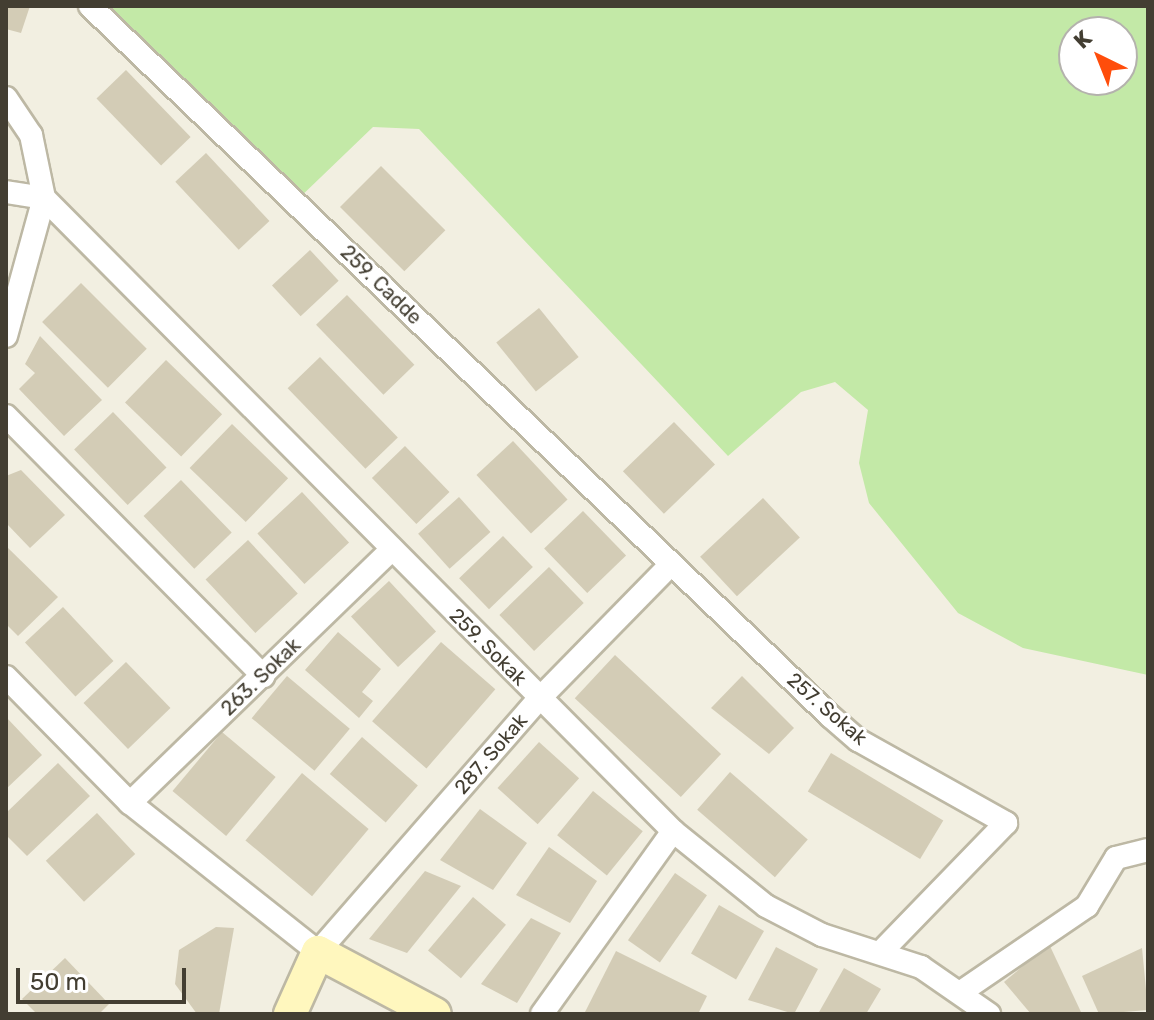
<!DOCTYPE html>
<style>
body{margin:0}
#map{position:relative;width:1154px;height:1020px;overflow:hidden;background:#f2efe1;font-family:Rubik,sans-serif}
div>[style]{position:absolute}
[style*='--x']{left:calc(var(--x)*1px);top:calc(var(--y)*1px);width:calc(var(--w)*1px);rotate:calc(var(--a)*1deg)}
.green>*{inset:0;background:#c3e9a7}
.building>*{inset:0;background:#d3ccb6;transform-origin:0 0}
.roads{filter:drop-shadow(2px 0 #bdb8a4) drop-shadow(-2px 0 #bdb8a4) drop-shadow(0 2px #bdb8a4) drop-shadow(0 -2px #bdb8a4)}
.street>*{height:22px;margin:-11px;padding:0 11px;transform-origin:11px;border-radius:11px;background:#fff}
.secondary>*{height:32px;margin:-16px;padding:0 16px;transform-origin:16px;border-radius:16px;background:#fff7be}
span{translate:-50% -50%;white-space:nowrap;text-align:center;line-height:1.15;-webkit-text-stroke:6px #fff;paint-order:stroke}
.street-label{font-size:20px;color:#433e32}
.frame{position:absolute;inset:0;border:8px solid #433e32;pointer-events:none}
.north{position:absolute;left:1058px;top:16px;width:80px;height:80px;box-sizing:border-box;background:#fff;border:2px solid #b4b2ad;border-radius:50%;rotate:317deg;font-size:22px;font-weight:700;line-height:32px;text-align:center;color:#433e32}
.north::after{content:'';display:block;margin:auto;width:28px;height:36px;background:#ff4d0b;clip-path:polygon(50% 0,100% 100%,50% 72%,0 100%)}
.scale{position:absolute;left:16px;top:968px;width:170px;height:36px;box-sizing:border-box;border:4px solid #433e32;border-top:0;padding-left:10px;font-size:24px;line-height:28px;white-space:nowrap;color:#433e32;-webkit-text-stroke:6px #fff;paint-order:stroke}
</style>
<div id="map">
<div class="green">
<div style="clip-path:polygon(evenodd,90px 6px,1148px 6px,1148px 675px,1023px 648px,958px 613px,869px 503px,859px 463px,868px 410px,835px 382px,801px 392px,728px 456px,419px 129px,373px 127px,295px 202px,90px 6px,1074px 32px,1122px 32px,1122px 80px,1074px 80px,1074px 32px)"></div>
</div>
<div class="building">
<div style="clip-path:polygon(6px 6px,30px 6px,21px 33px,6px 29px)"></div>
<div style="left:126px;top:70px;width:93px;height:41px;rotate:46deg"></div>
<div style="left:206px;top:153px;width:93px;height:42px;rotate:47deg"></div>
<div style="left:381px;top:166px;width:91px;height:58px;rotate:45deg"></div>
<div style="left:310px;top:250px;width:42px;height:52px;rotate:47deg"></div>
<div style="left:81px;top:283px;width:93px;height:55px;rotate:45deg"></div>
<div style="left:347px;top:295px;width:97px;height:43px;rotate:46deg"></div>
<div style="left:539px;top:308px;width:63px;height:55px;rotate:51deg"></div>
<div style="clip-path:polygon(40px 336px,102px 400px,64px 436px,19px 389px,35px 373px,25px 364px)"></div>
<div style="left:320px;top:357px;width:112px;height:45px;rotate:46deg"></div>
<div style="left:166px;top:360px;width:78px;height:59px;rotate:44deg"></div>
<div style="left:113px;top:412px;width:77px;height:54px;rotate:46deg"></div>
<div style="left:674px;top:422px;width:59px;height:71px;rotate:46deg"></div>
<div style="left:232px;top:424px;width:78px;height:61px;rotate:44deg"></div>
<div style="left:513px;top:441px;width:80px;height:50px;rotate:47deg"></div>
<div style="left:405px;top:446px;width:64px;height:46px;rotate:46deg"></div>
<div style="clip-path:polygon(21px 470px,65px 515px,30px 548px,6px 523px,6px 476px)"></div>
<div style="left:181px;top:480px;width:73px;height:52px;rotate:46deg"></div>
<div style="left:302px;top:492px;width:69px;height:61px;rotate:47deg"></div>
<div style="left:459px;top:497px;width:47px;height:55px;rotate:48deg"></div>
<div style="left:763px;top:498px;width:54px;height:86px;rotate:47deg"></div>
<div style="left:583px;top:511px;width:62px;height:54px;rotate:46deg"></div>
<div style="left:503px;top:536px;width:43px;height:61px;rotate:46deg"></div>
<div style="left:248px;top:540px;width:73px;height:58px;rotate:47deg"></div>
<div style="clip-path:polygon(6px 546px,58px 597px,18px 636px,6px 624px)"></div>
<div style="left:549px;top:567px;width:50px;height:69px;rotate:46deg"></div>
<div style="left:389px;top:581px;width:69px;height:52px;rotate:47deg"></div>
<div style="left:63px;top:607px;width:74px;height:52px;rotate:47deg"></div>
<div style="clip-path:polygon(338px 632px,381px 669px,362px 692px,373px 701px,359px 718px,305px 670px)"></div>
<div style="left:441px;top:642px;width:72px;height:105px;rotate:41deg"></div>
<div style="left:615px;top:655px;width:145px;height:59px;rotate:43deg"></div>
<div style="left:126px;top:662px;width:64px;height:59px;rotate:46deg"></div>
<div style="left:287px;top:676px;width:82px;height:55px;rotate:40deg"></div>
<div style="clip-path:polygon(742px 676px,794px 728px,769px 754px,711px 708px)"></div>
<div style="clip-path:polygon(6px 717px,42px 755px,6px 789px)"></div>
<div style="left:222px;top:732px;width:70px;height:77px;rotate:40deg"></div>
<div style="left:362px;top:737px;width:74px;height:49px;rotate:41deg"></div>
<div style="left:539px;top:742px;width:54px;height:62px;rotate:42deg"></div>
<div style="left:831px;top:753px;width:131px;height:45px;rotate:31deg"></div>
<div style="clip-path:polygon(58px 763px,90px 796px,27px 856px,6px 835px,6px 813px)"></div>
<div style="left:730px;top:772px;width:103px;height:50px;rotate:41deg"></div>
<div style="left:302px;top:773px;width:87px;height:88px;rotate:40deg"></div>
<div style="left:593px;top:791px;width:64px;height:57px;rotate:39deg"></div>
<div style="clip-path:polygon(480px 809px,527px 843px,493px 890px,440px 860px)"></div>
<div style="left:97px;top:813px;width:56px;height:70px;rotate:47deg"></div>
<div style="clip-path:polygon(549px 847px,597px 881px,570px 923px,516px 895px)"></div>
<div style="clip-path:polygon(425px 871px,461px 886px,407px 953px,369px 939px)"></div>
<div style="left:675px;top:873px;width:39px;height:82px;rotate:35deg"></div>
<div style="left:473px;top:897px;width:43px;height:70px;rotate:40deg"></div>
<div style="left:719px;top:905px;width:52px;height:56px;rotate:30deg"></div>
<div style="clip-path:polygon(531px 918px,561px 933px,517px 1003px,481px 984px)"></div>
<div style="clip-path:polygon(216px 927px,234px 928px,219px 1014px,197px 1014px,175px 984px,179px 950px)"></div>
<div style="clip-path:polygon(1049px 944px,1081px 1012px,1079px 1014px,1031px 1014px,1004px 982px)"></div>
<div style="clip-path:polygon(776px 947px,818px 969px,794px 1014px,748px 1000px)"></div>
<div style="clip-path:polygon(1142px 948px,1148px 1010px,1099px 1014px,1082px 976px)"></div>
<div style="clip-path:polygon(616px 951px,707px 996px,698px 1014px,584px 1014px)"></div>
<div style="clip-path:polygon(65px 958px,109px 1004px,99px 1014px,37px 1014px,22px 999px)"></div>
<div style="clip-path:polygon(844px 968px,881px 989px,866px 1014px,818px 1014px)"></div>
</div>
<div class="roads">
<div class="street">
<div style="--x:90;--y:6;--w:1026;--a:43.81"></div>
<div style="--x:830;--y:716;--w:37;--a:41"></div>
<div style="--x:858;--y:740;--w:170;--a:29.3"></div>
<div style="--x:1006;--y:823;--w:180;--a:134.1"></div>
<div style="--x:6;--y:98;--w:45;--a:56"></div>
<div style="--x:31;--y:135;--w:64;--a:78.3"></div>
<div style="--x:44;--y:198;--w:143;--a:105.4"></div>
<div style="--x:6;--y:192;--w:38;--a:9"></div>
<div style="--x:44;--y:198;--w:892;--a:45.18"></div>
<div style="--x:673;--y:831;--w:119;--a:38.9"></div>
<div style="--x:766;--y:906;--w:63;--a:27.4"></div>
<div style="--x:822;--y:935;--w:104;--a:17.9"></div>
<div style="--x:921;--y:967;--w:83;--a:34.7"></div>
<div style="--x:6;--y:416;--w:366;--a:45.3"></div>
<div style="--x:6;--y:677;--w:177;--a:45.5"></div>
<div style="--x:130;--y:803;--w:240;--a:38.4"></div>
<div style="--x:318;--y:952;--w:336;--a:-48.9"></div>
<div style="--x:539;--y:699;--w:189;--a:-45.6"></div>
<div style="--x:130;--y:803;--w:365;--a:-44.1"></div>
<div style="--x:964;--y:990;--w:149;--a:-34.3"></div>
<div style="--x:1087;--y:906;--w:56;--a:-58.9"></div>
<div style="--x:1116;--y:858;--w:33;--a:-14"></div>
<div style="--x:542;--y:1014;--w:225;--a:-54.4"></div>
</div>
<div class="secondary">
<div style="--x:290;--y:1014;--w:68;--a:-65.7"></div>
<div style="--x:318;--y:952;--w:132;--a:27.9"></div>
</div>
</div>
<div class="street-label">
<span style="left:381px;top:285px;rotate:44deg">259. Cadde</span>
<span style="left:488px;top:647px;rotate:45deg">259. Sokak</span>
<span style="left:261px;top:677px;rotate:-44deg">263. Sokak</span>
<span style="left:827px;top:709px;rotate:41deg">257. Sokak</span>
<span style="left:491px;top:754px;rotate:-49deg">287. Sokak</span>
</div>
<div class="frame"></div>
<div class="north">K</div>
<div class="scale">50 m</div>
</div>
